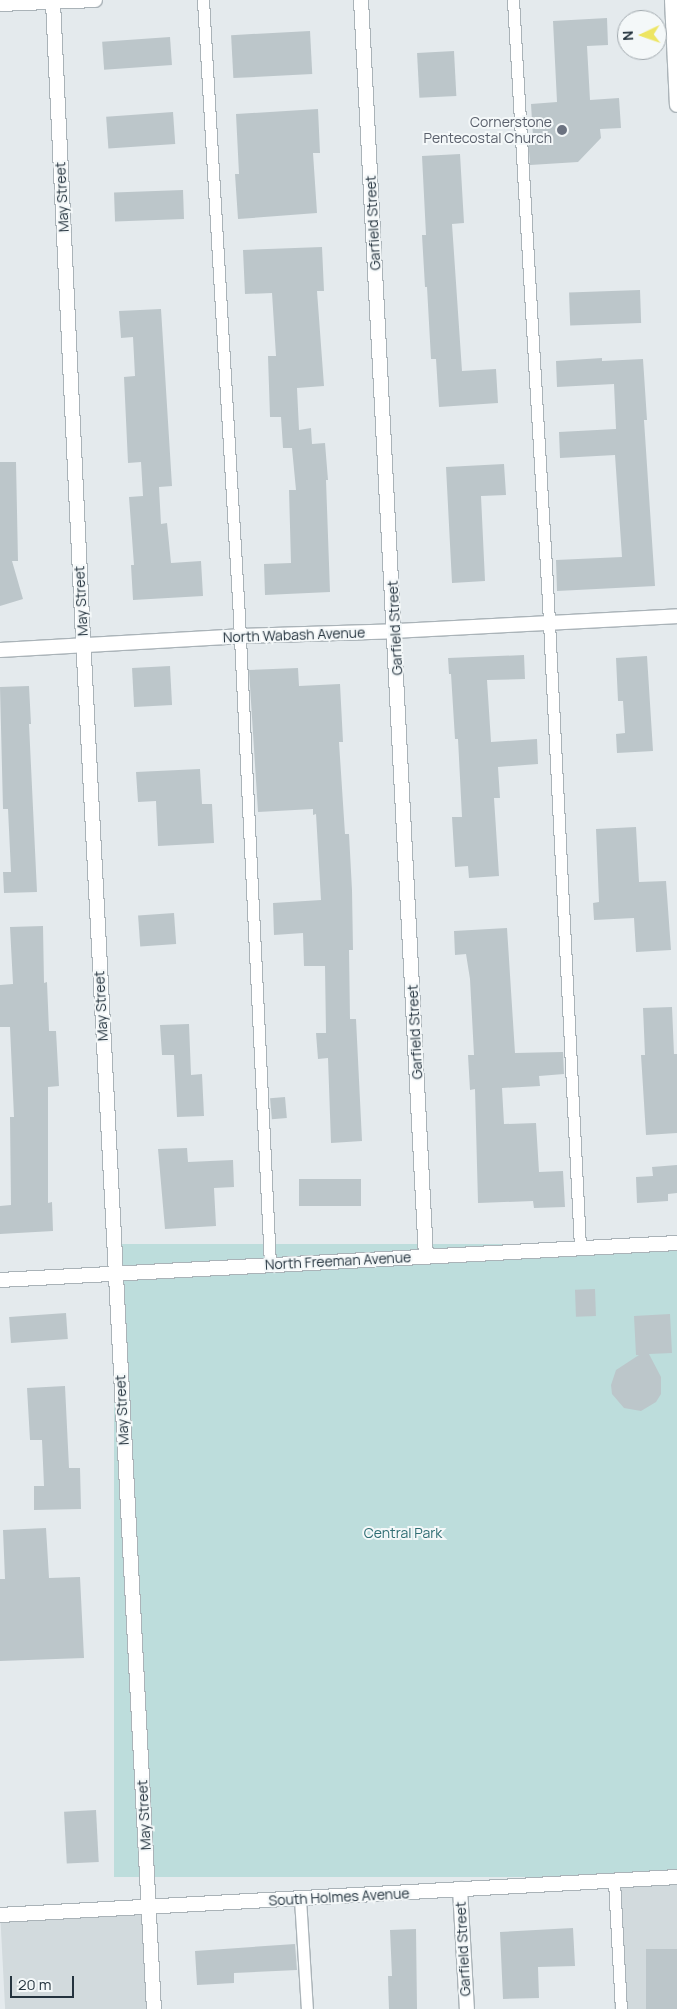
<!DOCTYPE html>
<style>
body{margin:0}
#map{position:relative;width:677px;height:2009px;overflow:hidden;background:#e4eaed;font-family:Manrope,sans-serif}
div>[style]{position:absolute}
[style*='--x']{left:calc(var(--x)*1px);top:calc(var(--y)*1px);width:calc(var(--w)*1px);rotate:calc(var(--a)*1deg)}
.built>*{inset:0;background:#d2dadd;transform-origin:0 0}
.green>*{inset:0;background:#bddddc;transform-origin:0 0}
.building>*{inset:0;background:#bcc6ca;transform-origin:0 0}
.roads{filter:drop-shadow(1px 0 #aab3b8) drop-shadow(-1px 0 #aab3b8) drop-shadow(0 1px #aab3b8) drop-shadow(0 -1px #aab3b8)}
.service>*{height:11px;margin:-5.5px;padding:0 5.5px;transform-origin:5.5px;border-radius:5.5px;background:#fff}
.minor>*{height:14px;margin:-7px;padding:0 7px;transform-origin:7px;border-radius:7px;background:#fff}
.tertiary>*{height:14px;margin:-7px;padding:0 7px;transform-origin:7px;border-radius:7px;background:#fff}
.secondary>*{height:14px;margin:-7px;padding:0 7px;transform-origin:7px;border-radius:7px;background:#fff}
.dots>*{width:14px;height:14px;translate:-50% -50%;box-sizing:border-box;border:2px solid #f4f8f9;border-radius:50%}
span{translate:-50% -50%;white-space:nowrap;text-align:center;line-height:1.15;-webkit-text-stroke:4px #f4f8f9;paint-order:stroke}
.worship-label{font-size:14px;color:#5b616d}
.right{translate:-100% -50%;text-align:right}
.street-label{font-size:14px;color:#24333e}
.park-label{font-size:14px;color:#2f6d73}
.north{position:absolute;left:617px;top:10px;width:50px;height:50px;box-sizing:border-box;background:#f4f8f9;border:1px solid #a1a9ae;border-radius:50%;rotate:267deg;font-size:14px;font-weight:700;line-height:20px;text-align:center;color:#24333e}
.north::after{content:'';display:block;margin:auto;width:18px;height:22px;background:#ede562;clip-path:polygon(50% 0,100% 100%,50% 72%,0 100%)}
.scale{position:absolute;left:10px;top:1976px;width:64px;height:22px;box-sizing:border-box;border:2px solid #24333e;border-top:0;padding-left:6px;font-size:15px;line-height:18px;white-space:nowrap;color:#24333e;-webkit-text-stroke:4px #f4f8f9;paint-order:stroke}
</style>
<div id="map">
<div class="built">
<div style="left:677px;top:1877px;width:132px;height:63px;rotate:90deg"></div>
<div style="left:148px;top:1907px;width:102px;height:148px;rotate:87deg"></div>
</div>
<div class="green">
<div style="left:677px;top:1244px;width:633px;height:563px;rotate:90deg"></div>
</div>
<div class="building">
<div style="clip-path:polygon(607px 18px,608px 45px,587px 46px,590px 100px,619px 98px,621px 128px,600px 129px,601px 138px,578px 162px,530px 165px,528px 137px,533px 137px,531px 104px,557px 102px,553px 21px)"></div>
<div style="left:310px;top:31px;width:43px;height:79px;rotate:87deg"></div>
<div style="left:170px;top:37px;width:28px;height:68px;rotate:86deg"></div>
<div style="left:454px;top:51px;width:45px;height:37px;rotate:87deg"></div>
<div style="clip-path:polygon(318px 109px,320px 153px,313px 153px,317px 213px,238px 219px,235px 174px,239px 174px,236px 114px)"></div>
<div style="left:173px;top:112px;width:32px;height:67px;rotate:86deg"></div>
<div style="clip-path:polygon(460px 154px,464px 223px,452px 224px,462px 371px,496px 369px,498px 403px,439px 407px,436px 359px,431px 359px,427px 287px,425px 287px,422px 235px,426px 235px,422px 156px)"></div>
<div style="left:183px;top:190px;width:29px;height:69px;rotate:88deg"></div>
<div style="clip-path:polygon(322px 247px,324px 291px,317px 291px,324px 386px,297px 388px,299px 430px,311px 428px,312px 444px,325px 443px,328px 480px,326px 480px,330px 592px,265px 595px,264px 564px,291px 563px,289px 490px,296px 490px,292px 448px,283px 448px,281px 417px,270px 417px,268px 356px,276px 356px,272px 293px,245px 294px,243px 250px)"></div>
<div style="left:640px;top:290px;width:33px;height:71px;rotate:88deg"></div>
<div style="clip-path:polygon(161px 309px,172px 486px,159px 487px,161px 524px,167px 523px,171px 563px,201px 561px,203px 596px,133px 600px,131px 565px,134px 565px,129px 497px,143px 496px,141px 462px,128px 463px,124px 377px,135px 376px,133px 337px,121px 338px,119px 311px)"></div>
<div style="clip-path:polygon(602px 358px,602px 361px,643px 359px,647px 420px,644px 420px,655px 586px,557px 591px,556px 560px,622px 557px,615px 455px,560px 458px,559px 432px,616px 429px,614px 384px,557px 387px,556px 361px)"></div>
<div style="clip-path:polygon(0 462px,16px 462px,18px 561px,12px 561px,23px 599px,0 606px)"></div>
<div style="clip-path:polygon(504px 464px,506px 495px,481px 496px,485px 581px,452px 583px,446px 467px)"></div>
<div style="clip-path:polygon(524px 655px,525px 679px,487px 680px,491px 742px,537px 739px,538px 764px,498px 767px,500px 798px,494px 798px,499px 876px,469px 878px,468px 866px,455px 867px,452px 817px,462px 817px,458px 739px,455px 739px,451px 674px,449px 674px,448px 658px)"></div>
<div style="clip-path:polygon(647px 656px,653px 751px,617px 753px,616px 734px,625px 733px,623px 701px,618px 701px,616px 658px)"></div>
<div style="left:170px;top:666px;width:39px;height:38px;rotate:87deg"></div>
<div style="clip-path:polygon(298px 668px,299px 686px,340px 684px,343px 742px,339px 742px,345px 834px,349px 834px,352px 890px,353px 950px,349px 950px,350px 1019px,356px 1019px,362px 1141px,331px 1143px,328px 1058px,318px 1059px,316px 1033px,326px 1033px,325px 966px,304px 966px,303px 933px,274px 935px,273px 903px,321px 900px,316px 814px,313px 815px,313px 809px,258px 812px,249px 670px)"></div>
<div style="clip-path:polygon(29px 686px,31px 724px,29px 724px,37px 892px,4px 893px,3px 872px,11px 872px,8px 809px,3px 809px,0 687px)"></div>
<div style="clip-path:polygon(200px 769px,202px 804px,212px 804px,214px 843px,158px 846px,156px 801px,138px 802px,136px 772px)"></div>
<div style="clip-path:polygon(636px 827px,639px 882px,666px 881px,671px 950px,636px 952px,634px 918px,594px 920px,593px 903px,599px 902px,596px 829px)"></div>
<div style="left:174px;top:913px;width:31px;height:36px;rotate:86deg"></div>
<div style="clip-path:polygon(43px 926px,44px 983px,47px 982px,49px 1031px,56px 1031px,59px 1086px,48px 1087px,48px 1203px,52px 1202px,53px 1231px,0 1234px,0 1206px,11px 1205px,10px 1117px,14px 1117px,10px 1027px,0 1027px,0 985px,13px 984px,10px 927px)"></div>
<div style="clip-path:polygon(507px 928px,515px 1053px,563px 1052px,564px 1074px,539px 1076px,540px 1086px,502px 1088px,504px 1124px,536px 1123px,539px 1172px,563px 1171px,565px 1207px,534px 1208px,533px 1201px,478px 1203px,475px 1089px,470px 1090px,468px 1055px,474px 1055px,470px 979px,466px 954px,455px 955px,454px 931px)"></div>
<div style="clip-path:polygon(672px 1007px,674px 1054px,677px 1054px,677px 1133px,646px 1135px,641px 1055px,645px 1055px,643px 1008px)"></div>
<div style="clip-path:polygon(189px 1024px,191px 1075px,202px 1074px,204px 1116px,177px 1117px,174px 1055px,162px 1055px,160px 1025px)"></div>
<div style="left:285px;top:1097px;width:21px;height:15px;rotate:85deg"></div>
<div style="clip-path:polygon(187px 1148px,188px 1162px,233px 1160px,234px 1187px,214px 1188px,216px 1226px,165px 1229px,158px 1149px)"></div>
<div style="clip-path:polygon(677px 1165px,677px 1193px,668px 1194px,668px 1201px,637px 1203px,636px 1177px,653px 1176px,652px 1167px)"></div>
<div style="left:361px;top:1179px;width:27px;height:62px;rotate:90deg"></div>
<div style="left:595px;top:1289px;width:27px;height:20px;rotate:88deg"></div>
<div style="left:66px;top:1313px;width:26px;height:57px;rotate:86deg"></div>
<div style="clip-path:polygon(670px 1314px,672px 1353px,649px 1354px,661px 1377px,661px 1394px,656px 1402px,641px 1411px,624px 1408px,612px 1394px,611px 1385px,616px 1370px,639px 1355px,636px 1355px,634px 1316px)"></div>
<div style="clip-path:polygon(65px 1386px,69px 1468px,80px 1468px,81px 1509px,34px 1510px,34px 1486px,44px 1486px,42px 1440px,30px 1440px,27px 1388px)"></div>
<div style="clip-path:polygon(46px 1528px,49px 1578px,80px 1577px,84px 1658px,0 1661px,0 1579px,5px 1579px,3px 1530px)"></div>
<div style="left:96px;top:1810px;width:52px;height:32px;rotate:87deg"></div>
<div style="clip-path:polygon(573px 1928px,575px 1966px,538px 1967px,539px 1998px,503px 1999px,500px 1932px)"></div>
<div style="clip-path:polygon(416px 1929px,417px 2009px,389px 2009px,388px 1976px,392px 1976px,390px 1930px)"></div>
<div style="clip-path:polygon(295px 1944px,297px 1970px,234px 1973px,234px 1983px,197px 1985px,195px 1951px)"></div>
<div style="left:677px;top:1949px;width:60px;height:31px;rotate:90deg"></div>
</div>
<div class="roads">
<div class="service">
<div style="--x:203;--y:0;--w:618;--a:86.66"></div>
<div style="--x:239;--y:617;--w:649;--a:87.26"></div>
<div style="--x:513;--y:0;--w:603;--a:86.67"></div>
<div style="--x:548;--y:602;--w:647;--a:87.16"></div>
<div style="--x:614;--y:1881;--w:128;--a:86.9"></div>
<div style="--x:300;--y:1899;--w:110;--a:86.4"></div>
</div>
<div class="minor">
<div style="--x:361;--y:0;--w:1257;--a:87.04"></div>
<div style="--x:672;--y:0;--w:105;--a:87.3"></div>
<div style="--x:53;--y:2;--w:617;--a:87.3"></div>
<div style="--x:82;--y:618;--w:1393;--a:87.04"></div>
<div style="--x:0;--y:650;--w:240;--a:-3.3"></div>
<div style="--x:240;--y:636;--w:155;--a:-1.8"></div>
<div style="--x:395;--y:631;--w:282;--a:-3"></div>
<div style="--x:0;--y:1280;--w:678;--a:-3.13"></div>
<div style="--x:460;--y:1889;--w:120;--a:86.7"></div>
</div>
<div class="tertiary">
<div style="--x:0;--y:4;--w:95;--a:-2.4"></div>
</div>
<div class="secondary">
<div style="--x:0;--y:1915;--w:678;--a:-3.21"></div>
</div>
</div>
<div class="dots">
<div style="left:562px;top:130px;background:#6b7280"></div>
</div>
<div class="worship-label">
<span class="right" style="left:552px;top:130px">Cornerstone<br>Pentecostal Church</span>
</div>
<div class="street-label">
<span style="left:62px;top:197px;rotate:-93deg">May Street</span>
<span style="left:373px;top:223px;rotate:-93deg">Garfield Street</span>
<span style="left:81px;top:601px;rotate:-93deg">May Street</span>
<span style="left:395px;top:628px;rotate:-93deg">Garfield Street</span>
<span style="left:294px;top:635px;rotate:-2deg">North Wabash Avenue</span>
<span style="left:101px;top:1006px;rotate:-93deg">May Street</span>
<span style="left:415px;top:1032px;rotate:-93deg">Garfield Street</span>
<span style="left:338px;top:1261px;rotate:-3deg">North Freeman Avenue</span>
<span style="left:122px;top:1410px;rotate:-93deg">May Street</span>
<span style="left:144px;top:1815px;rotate:-93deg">May Street</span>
<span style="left:339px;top:1897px;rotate:-3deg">South Holmes Avenue</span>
<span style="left:463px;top:1949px;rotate:-93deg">Garfield Street</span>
</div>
<div class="park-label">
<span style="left:403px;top:1533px">Central Park</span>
</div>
<div class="north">N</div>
<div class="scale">20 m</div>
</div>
